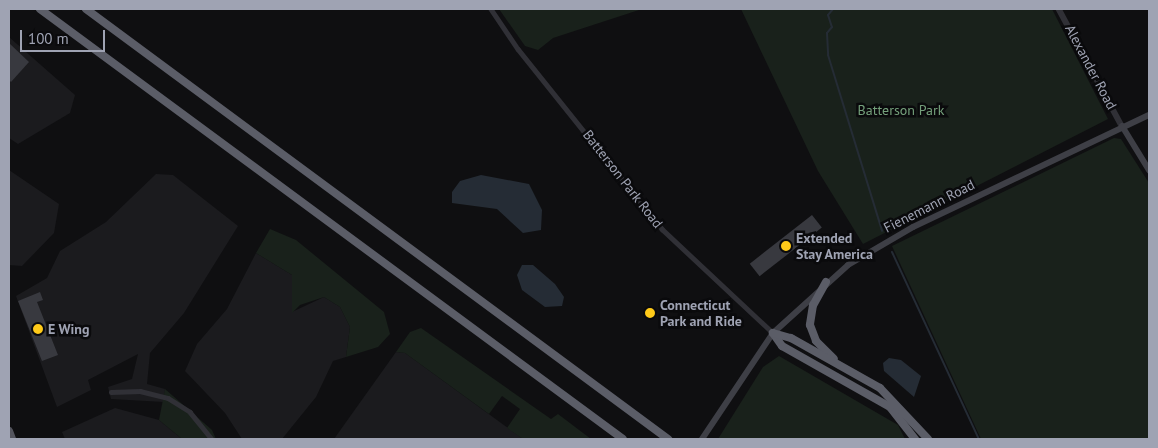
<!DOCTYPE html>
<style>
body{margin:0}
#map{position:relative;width:1158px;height:448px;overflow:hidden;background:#0f0f11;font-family:"PT Sans",sans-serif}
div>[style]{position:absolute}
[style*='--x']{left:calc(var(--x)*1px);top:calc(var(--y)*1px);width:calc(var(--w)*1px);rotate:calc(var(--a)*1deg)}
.built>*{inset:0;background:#1b1b1e}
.green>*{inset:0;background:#19211b}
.water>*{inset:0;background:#252c35}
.stream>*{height:2px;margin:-1px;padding:0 1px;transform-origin:1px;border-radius:1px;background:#252c35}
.building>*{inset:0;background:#38393f;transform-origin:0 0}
.minor>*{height:4.5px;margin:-2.25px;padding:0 2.25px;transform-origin:2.25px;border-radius:2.25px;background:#303036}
.tertiary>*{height:5.5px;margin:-2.75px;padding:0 2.75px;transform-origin:2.75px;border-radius:2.75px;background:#303036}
.secondary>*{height:6px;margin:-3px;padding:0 3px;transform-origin:3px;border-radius:3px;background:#3e3f46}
.trunk>*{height:8px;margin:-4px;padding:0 4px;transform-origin:4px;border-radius:4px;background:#54555e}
.motorway>*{height:8px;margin:-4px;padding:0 4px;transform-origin:4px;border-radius:4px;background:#5b5d67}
.dots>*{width:14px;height:14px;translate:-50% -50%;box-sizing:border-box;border:2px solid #0a0a0c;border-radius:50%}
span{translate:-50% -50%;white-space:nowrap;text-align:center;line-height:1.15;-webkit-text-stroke:5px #0a0a0c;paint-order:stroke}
.street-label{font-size:14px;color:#9fa3b3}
.park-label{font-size:14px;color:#74a07b}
.poi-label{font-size:14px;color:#9fa3b3;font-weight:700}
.left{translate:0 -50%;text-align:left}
.frame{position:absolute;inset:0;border:10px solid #9fa3b3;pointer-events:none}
.scale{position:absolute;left:20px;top:30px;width:85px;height:22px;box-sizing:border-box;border:2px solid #9fa3b3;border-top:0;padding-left:6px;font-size:15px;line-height:18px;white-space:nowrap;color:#9fa3b3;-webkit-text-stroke:4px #0a0a0c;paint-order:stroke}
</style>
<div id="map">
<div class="built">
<div style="clip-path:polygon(9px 37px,75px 95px,70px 113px,18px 144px,9px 138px)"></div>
<div style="clip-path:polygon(9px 170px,59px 204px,54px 233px,22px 266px,9px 265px)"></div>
<div style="clip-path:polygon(156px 174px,173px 175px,238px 226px,184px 313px,150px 353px,147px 384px,165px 389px,164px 402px,111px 399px,108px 387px,132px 379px,138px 354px,88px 380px,91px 390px,57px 407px,16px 296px,47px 278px,60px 251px,106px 222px)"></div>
<div style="clip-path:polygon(256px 253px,292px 275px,292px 312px,324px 297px,340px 307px,350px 327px,346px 357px,333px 361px,316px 397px,282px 439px,242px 439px,225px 413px,185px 371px,197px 344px,227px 309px)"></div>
<div style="clip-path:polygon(396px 352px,405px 353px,523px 439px,334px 439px)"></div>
<div style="clip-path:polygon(115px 408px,159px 420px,182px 439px,65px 439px,62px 432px)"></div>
</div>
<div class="green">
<div style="clip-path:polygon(499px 9px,642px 9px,553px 38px,538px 50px,525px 46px)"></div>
<div style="clip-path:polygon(741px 9px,1052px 9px,1108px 119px,863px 244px,818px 171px)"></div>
<div style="clip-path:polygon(1114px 138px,1121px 139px,1149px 183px,1149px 439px,981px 439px,892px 246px)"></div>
<div style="clip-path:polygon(270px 229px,296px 240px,384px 312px,390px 334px,378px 347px,346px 357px,350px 327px,340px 307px,324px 297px,300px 305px,292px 313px,292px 275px,256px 253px)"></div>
<div style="clip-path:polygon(421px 328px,551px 419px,558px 414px,591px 439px,523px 439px,507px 428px,520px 409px,502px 396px,489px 414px,405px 353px,396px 352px,410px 332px)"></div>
<div style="clip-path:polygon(779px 356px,898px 425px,905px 439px,718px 439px,763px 367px)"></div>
<div style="clip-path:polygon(165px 389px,212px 430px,216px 439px,182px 439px,159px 420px)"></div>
</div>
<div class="water">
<div style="clip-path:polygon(481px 175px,529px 184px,542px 210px,541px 230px,523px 233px,497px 209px,452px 203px,452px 192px,460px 181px)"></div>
<div style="clip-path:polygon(522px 265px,533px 265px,555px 284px,564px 297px,562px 306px,545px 307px,522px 290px,517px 275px)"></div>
<div style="clip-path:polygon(889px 358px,901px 360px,921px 376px,914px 397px,884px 371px,883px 363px)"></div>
</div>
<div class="stream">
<div style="--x:833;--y:9;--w:8;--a:130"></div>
<div style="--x:828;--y:15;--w:13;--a:72"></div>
<div style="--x:832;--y:27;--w:8;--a:130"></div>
<div style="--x:827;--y:33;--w:22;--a:87"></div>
<div style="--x:828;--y:55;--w:184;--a:72.9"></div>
<div style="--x:892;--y:252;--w:206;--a:65.1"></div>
</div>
<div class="building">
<div style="clip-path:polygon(9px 43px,29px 62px,11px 82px,9px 80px)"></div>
<div style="left:812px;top:215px;width:16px;height:79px;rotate:52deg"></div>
<div style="clip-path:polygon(40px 292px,43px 300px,37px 302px,58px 355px,42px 361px,18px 301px)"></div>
</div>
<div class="minor">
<div style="--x:491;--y:9;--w:48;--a:56"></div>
<div style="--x:518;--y:49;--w:231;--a:51.3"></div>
<div style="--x:662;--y:229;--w:152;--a:43.1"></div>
<div style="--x:111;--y:392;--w:29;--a:-2"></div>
<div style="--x:140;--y:391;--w:29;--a:14"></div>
<div style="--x:168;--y:398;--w:26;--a:32"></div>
<div style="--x:190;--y:412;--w:35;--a:51"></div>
</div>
<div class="tertiary">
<div style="--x:1059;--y:9;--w:133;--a:61.7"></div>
</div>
<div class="secondary">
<div style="--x:1122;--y:126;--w:52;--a:58.5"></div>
<div style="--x:702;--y:439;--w:128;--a:-56.2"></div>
<div style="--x:773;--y:333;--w:101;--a:-42.2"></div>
<div style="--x:848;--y:265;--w:75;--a:-30.3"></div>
<div style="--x:913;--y:227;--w:261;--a:-25.4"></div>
</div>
<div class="trunk">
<div style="--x:9;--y:431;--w:9;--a:69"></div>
</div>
<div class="motorway">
<div style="--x:40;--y:9;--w:724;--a:36.41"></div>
<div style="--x:86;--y:9;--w:724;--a:36.46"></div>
<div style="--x:826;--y:282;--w:26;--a:119"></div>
<div style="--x:813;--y:305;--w:20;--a:99"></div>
<div style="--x:810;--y:325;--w:17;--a:69"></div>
<div style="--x:816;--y:341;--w:25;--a:45"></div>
<div style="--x:915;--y:439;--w:41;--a:-128"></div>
<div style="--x:890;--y:407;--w:124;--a:-150.5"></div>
<div style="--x:782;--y:346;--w:16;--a:-125"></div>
<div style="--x:773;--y:333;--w:19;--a:16"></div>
<div style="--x:791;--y:338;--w:102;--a:29.3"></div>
<div style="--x:880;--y:388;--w:70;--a:46.7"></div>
</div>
<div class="dots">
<div style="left:786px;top:246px;background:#ffca19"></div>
<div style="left:650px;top:313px;background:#ffca19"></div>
<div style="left:38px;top:329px;background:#ffca19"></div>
</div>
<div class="street-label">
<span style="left:1091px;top:67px;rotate:62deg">Alexander Road</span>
<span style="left:623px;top:179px;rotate:52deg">Batterson Park Road</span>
<span style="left:929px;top:206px;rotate:-27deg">Fienemann Road</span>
</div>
<div class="park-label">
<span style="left:901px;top:110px">Batterson Park</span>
</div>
<div class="poi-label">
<span class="left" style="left:796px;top:246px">Extended<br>Stay America</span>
<span class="left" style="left:660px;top:313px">Connecticut<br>Park and Ride</span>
<span class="left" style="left:48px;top:329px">E Wing</span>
</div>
<div class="frame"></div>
<div class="scale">100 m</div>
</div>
